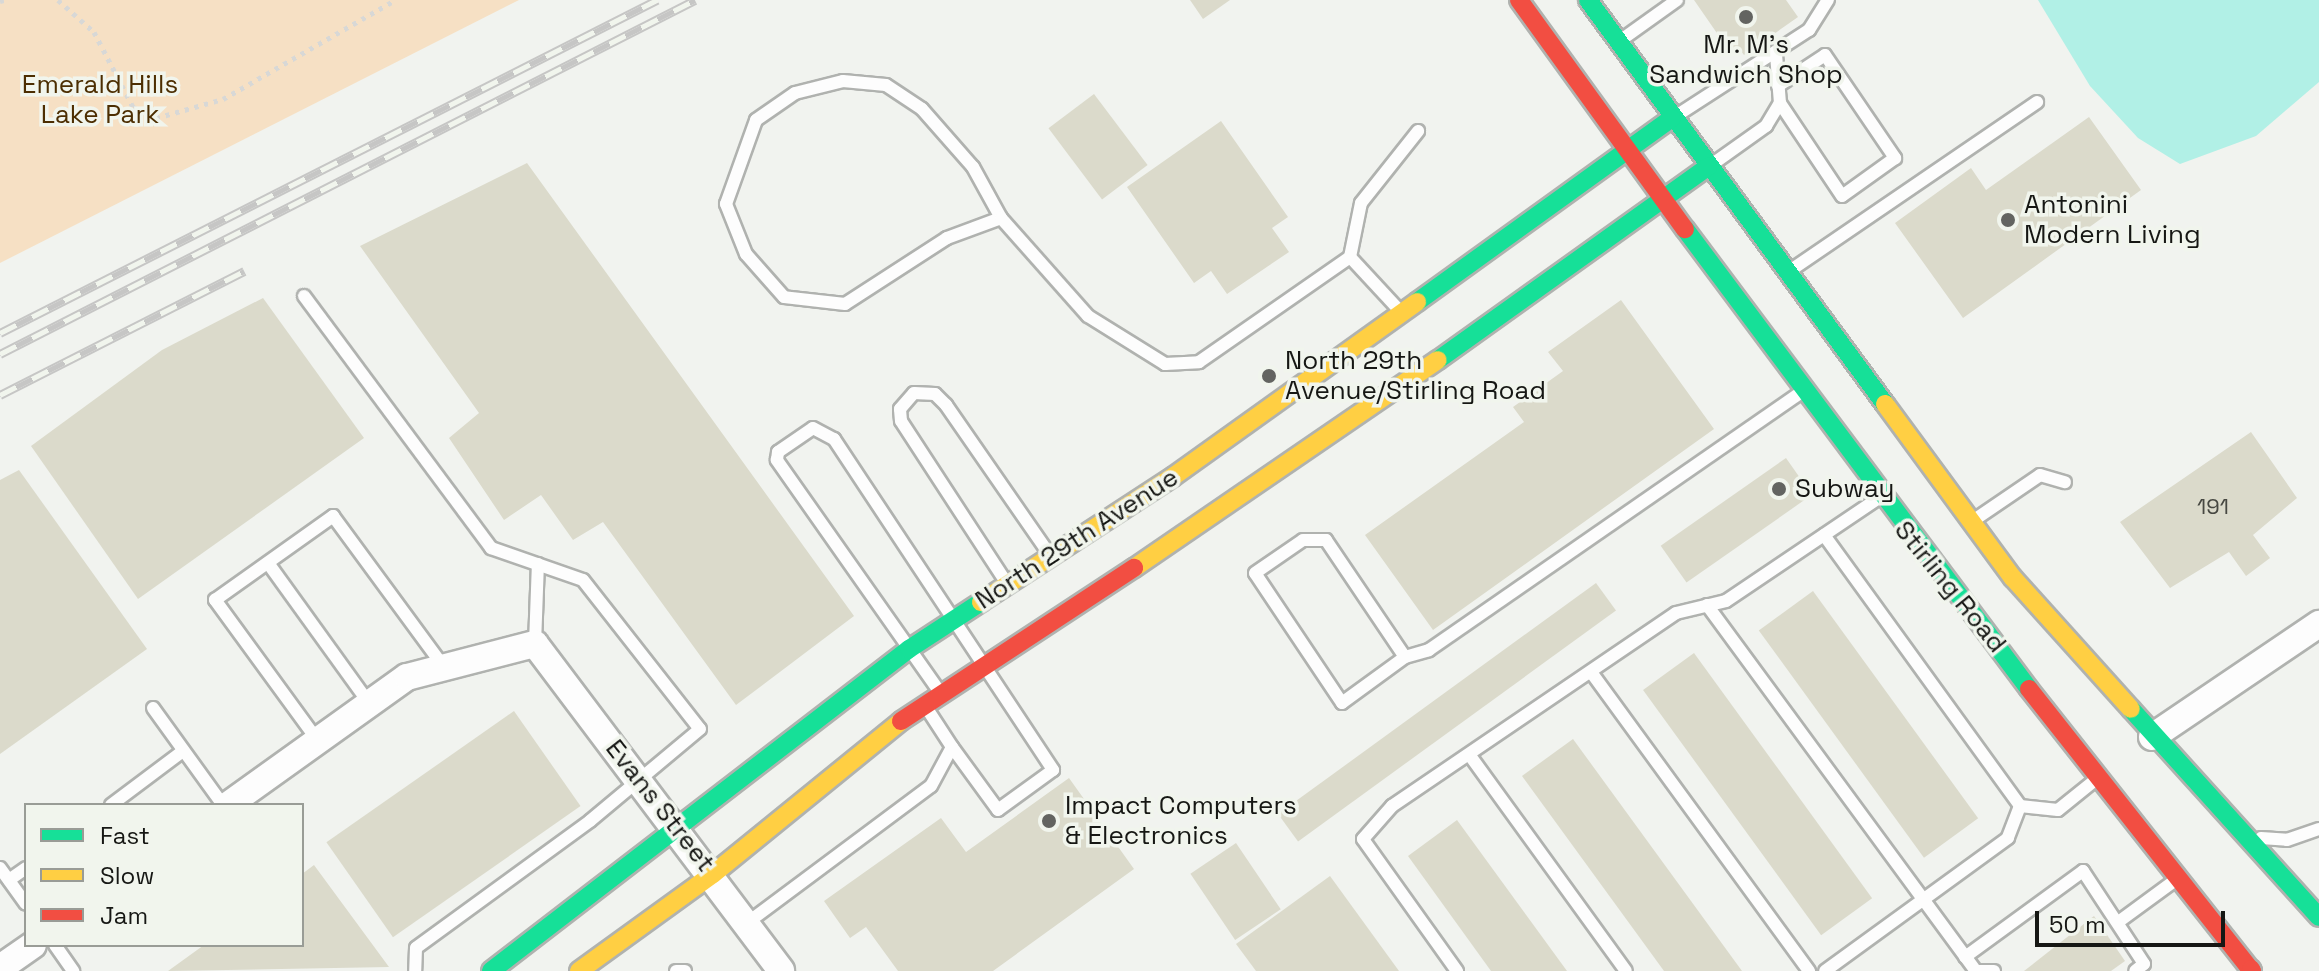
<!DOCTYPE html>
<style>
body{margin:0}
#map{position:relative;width:2319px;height:971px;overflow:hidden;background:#f1f3ef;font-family:"Space Grotesk",sans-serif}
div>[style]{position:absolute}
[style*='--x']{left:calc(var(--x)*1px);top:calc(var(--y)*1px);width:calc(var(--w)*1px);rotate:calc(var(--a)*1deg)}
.green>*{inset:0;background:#f6e0c4}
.water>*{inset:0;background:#b1f0e6}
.building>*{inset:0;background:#dbdacb;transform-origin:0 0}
.path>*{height:5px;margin-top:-2.5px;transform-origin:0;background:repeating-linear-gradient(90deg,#d8d8d6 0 4px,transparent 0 10px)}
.roads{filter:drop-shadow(2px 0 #b0b2af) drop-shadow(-2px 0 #b0b2af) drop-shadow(0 2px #b0b2af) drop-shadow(0 -2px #b0b2af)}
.lane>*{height:12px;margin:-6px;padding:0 6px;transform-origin:6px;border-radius:6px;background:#fdfdfd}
.street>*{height:26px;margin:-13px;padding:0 13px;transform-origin:13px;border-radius:13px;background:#fdfdfd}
.fast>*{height:18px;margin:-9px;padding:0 9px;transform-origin:9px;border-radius:9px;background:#16e098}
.slow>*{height:18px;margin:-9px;padding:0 9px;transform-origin:9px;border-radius:9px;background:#ffcf43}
.jam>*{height:18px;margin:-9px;padding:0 9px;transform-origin:9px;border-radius:9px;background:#f24e42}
.rail>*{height:9px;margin-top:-4.5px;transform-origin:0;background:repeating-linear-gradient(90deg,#f1f5ed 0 18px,#c6c6c5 0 36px);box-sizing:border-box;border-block:2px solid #c6c6c5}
.dots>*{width:22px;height:22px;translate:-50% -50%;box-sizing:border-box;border:4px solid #f1f5ed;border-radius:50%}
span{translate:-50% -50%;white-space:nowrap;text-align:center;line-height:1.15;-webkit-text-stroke:7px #f1f5ed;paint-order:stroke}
.number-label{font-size:22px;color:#474842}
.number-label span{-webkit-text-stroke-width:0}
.poi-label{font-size:26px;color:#161714}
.left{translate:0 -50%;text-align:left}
.park-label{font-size:26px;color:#4c2e02}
.street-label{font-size:26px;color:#161714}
.legend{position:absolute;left:24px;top:803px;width:280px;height:144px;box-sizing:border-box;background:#f1f5ed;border:2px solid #999c96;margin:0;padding:10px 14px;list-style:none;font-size:24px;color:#161714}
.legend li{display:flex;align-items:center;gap:16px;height:40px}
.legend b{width:40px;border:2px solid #999c96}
.scale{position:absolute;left:2035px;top:911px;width:190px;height:36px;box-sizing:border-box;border:4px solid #161714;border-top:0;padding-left:10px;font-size:24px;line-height:28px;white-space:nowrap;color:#161714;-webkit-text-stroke:6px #f1f5ed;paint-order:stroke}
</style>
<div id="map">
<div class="green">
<div style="clip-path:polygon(0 0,519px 0,0 263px)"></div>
</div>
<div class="water">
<div style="clip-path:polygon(2038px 0,2319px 0,2319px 82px,2256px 136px,2180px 164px,2138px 138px,2090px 86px)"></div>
</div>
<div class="building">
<div style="clip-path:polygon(1190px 0,1230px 0,1203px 19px)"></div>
<div style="clip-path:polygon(1694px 0,1786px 0,1798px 17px,1744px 55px,1738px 47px,1730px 52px)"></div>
<div style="left:1094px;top:94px;width:89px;height:57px;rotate:53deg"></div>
<div style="clip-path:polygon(2089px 117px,2141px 190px,1963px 318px,1895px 223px,1971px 168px,1986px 190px)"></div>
<div style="clip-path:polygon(1221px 121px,1288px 217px,1272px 228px,1289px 252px,1227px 294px,1211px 271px,1194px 283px,1127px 187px)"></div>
<div style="clip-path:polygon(527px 163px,854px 616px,736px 705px,603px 522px,573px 540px,541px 495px,504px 520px,449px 438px,479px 413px,360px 246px)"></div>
<div style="clip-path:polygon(263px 298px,364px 438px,138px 599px,31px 446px,162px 350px)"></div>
<div style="clip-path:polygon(1621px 300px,1714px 429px,1433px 630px,1365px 535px,1524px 422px,1513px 407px,1563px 371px,1548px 352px)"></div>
<div style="clip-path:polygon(2251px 432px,2297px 498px,2253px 535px,2270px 558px,2246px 576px,2229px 552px,2170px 588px,2120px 522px)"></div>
<div style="left:1786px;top:458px;width:45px;height:153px;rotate:55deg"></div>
<div style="clip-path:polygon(19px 470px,147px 649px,0 754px,0 480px)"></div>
<div style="left:1596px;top:583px;width:34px;height:393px;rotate:54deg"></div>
<div style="left:1813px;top:591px;width:281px;height:67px;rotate:54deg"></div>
<div style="left:1694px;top:653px;width:303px;height:63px;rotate:54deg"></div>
<div style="left:514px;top:711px;width:116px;height:229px;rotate:55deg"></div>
<div style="clip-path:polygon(1573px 739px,1742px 971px,1664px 971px,1522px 776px)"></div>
<div style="clip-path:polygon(1069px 778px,1134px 869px,993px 971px,898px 971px,866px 927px,850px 938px,824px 901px,941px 818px,966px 852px)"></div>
<div style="clip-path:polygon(1457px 820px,1567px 971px,1491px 971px,1408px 856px)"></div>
<div style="left:1236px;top:843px;width:80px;height:55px;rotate:56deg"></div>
<div style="clip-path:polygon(314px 865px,389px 967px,168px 971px,204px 945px,302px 945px,302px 874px)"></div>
<div style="clip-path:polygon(1330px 876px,1399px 971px,1256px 971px,1236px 944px)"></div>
<div style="clip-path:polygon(2094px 916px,2125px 961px,2111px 971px,2024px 971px)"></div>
</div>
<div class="path">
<div style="--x:58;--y:0;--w:48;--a:41.6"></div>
<div style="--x:94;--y:32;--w:85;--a:62.5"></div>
<div style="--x:133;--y:107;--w:25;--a:26"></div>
<div style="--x:156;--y:118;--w:70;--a:-15.8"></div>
<div style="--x:223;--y:99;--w:198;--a:-29.9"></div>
<div style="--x:0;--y:1;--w:4;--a:-14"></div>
</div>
<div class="roads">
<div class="lane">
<div style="--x:1624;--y:38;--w:65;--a:-35.6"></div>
<div style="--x:1778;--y:86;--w:56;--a:-33.4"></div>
<div style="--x:1825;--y:55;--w:125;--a:55.8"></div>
<div style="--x:1895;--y:158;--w:65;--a:144.4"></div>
<div style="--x:1842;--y:196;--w:112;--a:-123.7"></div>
<div style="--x:1679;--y:114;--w:155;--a:-32.9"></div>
<div style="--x:1809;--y:30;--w:36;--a:-58"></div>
<div style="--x:1714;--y:163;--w:64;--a:-35.4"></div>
<div style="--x:1766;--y:126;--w:27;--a:-59"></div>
<div style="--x:1780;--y:103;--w:49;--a:-94.7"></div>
<div style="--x:1001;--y:218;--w:58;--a:159.7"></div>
<div style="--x:947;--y:238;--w:121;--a:147.1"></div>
<div style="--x:845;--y:304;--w:61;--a:-173.5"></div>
<div style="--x:784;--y:297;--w:57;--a:-131.5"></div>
<div style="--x:746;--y:254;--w:54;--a:-111.8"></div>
<div style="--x:726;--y:204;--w:89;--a:-70.3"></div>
<div style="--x:756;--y:120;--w:47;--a:-34.7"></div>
<div style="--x:795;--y:93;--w:49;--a:-14"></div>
<div style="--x:843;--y:81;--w:43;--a:5.3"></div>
<div style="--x:886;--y:85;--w:43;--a:33.7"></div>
<div style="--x:922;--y:109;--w:77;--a:48.7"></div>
<div style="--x:973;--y:167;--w:58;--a:61.2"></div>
<div style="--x:1001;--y:218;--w:131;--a:48.4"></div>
<div style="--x:1088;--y:316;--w:91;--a:31.9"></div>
<div style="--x:1165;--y:364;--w:34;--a:-3"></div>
<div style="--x:1199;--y:362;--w:184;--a:-34.8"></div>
<div style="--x:1350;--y:257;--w:74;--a:47.2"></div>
<div style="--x:1350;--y:257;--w:55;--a:-78.5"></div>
<div style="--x:1361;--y:203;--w:92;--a:-51.6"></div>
<div style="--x:1791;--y:270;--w:298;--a:-34.3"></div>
<div style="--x:304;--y:296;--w:314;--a:53.4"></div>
<div style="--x:491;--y:548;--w:97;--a:19.2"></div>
<div style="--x:583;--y:580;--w:189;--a:51.9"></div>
<div style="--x:700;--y:729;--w:143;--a:140.1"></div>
<div style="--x:590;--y:821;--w:215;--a:143.9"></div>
<div style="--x:416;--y:948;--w:23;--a:92"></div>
<div style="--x:1977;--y:518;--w:76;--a:-34.3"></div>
<div style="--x:2040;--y:475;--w:26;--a:16"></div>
<div style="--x:1824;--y:535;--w:334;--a:54.1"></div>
<div style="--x:2020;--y:806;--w:34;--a:111"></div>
<div style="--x:2008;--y:838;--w:226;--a:144"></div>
<div style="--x:268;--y:563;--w:173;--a:54.2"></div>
<div style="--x:1006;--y:582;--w:192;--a:-123.1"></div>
<div style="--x:901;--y:421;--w:12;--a:-95"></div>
<div style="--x:900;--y:409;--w:21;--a:-49"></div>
<div style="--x:914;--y:393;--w:21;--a:3"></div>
<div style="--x:935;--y:394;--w:16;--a:45"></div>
<div style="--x:946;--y:405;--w:183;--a:55.3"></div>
<div style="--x:1707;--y:605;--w:454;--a:53.7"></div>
<div style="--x:535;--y:644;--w:80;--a:-87.9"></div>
<div style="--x:1405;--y:657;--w:78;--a:143.9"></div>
<div style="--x:1342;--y:703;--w:156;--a:-123.8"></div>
<div style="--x:1255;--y:573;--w:58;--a:-34.5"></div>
<div style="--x:1303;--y:540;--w:23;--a:0"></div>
<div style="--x:1326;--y:540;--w:141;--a:56"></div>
<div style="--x:1405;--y:657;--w:25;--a:-16"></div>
<div style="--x:1429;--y:650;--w:448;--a:-34.7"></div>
<div style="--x:1591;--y:672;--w:370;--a:53.9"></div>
<div style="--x:937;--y:688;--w:279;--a:-125.1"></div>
<div style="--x:777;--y:460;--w:8;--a:-83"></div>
<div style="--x:778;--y:452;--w:42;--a:-34.4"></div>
<div style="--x:813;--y:428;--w:24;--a:28"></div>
<div style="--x:834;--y:439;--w:397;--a:56.5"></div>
<div style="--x:1053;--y:770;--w:68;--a:144"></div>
<div style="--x:998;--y:810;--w:78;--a:-126.1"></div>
<div style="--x:153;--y:708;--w:120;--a:54.2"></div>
<div style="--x:318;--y:741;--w:175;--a:-126.1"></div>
<div style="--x:215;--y:600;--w:145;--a:-35.4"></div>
<div style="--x:333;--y:516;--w:187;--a:53.7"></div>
<div style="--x:1471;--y:757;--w:264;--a:54.1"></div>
<div style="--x:111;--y:805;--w:90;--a:-36.9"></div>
<div style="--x:2020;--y:806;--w:38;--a:6"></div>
<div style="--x:2058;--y:810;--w:46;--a:-38.9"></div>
<div style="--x:2261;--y:838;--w:26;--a:4"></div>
<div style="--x:2287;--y:840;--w:34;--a:-19"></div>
<div style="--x:0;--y:868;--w:44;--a:54.2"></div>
<div style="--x:9;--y:880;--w:21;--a:-35"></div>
<div style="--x:2121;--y:920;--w:64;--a:-36.2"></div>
<div style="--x:747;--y:923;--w:229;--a:-36.7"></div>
<div style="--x:931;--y:786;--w:44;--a:-61.7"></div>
<div style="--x:952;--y:747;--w:51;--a:-123.1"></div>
<div style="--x:55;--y:945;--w:32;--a:55"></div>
<div style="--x:1965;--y:957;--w:146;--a:-36.1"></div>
<div style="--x:2083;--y:871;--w:111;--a:56.7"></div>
<div style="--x:2144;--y:964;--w:11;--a:142"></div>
<div style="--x:676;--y:971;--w:9;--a:0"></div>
<div style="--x:1457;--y:971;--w:162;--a:-125.5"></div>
<div style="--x:1363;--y:839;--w:44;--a:-48.7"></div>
<div style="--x:1392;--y:806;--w:343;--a:-34.2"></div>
<div style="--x:1676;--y:613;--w:51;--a:-13.5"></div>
<div style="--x:1726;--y:601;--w:182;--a:-34"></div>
<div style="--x:1978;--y:971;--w:16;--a:0"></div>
</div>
<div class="street">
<div style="--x:2152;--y:737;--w:202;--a:-34.1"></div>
<div style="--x:228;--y:805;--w:220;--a:-35.6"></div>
<div style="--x:407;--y:677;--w:132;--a:-14.5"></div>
<div style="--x:535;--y:644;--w:409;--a:53"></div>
<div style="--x:0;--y:968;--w:40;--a:-34.9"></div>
</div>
<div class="fast">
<div style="--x:1588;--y:0;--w:501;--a:53.68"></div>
<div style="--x:1685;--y:229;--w:574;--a:53.21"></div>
<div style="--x:1417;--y:302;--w:314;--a:-35.8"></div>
<div style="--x:1438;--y:360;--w:332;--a:-35.6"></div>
<div style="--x:2131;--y:709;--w:280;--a:47.9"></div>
<div style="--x:491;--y:971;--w:528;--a:-37.61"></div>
<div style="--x:909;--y:649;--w:86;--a:-33.1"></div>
</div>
<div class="slow">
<div style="--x:1885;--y:404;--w:216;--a:53.7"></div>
<div style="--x:2013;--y:578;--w:176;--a:48"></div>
<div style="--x:1134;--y:568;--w:368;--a:-34.4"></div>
<div style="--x:981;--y:602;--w:230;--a:-33.1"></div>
<div style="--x:1174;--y:476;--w:299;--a:-35.6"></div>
<div style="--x:579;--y:971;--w:165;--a:-35.9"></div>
<div style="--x:713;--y:874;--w:242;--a:-39.1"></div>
</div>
<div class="jam">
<div style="--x:1519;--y:0;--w:283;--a:54.1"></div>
<div style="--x:2029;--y:689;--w:360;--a:51.7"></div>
<div style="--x:901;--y:721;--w:279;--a:-33.3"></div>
<div style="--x:2251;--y:969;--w:2;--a:63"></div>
</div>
</div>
<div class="rail">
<div style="--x:0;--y:333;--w:737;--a:-26.88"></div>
<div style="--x:0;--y:354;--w:780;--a:-26.99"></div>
<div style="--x:0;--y:395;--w:274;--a:-26.9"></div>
</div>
<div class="dots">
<div style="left:1746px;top:17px;background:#636461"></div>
<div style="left:2008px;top:220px;background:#636461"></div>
<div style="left:1269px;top:376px;background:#636461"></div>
<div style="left:1779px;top:489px;background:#636461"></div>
<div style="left:1049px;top:821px;background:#636461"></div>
</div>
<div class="number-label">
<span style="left:2213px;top:507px">191</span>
</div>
<div class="poi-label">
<span style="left:1746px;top:60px">Mr. M's<br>Sandwich Shop</span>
<span class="left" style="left:2024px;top:220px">Antonini<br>Modern Living</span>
<span class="left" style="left:1285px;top:376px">North 29th<br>Avenue/Stirling Road</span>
<span class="left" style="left:1795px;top:489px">Subway</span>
<span class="left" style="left:1065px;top:821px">Impact Computers<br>&amp; Electronics</span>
</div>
<div class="park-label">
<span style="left:100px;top:100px">Emerald Hills<br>Lake Park</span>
</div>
<div class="street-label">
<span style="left:1077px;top:539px;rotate:-33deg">North 29th Avenue</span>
<span style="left:1950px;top:587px;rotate:51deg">Stirling Road</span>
<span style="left:660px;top:806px;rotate:52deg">Evans Street</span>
</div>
<ul class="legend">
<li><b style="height:10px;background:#16e098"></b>Fast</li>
<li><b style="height:10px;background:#ffcf43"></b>Slow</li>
<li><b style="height:10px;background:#f24e42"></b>Jam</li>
</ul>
<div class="scale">50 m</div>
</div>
